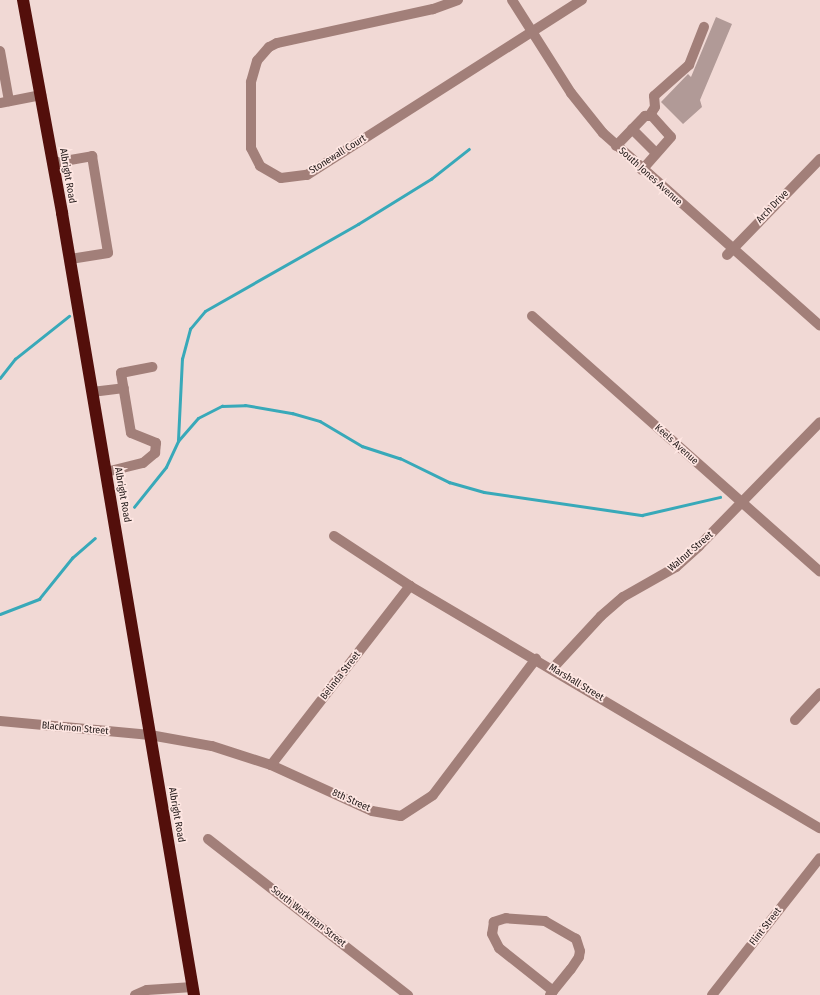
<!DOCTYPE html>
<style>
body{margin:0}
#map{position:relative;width:820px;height:995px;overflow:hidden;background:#f1d9d5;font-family:"Fira Sans Condensed",sans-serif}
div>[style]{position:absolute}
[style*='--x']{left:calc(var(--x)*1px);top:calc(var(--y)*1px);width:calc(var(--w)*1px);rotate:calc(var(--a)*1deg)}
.stream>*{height:2.5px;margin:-1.25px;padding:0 1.25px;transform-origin:1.25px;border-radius:1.25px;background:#38a9b9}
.building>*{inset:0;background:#b19a97}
.minor>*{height:10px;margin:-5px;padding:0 5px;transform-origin:5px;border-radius:5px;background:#a27f79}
.highway>*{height:12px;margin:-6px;padding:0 6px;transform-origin:6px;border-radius:6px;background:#530f0b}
span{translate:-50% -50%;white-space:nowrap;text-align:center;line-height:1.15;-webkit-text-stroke:3.5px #fee6e2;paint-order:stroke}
.street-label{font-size:10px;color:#201817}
</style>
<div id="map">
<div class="stream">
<div style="--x:0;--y:378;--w:24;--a:-52"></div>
<div style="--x:15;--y:359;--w:69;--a:-38.5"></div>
<div style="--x:178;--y:440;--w:81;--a:-87.2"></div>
<div style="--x:182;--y:359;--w:31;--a:-75"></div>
<div style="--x:190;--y:329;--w:23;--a:-50"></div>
<div style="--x:205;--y:311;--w:176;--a:-29.6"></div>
<div style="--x:358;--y:224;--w:86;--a:-31.7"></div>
<div style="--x:431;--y:179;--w:48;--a:-38.3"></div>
<div style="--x:134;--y:507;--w:51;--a:-51.3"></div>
<div style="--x:166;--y:467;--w:29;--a:-65"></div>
<div style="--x:178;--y:441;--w:30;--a:-49"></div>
<div style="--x:198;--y:418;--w:27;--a:-27"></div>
<div style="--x:222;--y:406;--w:23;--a:-2"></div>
<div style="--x:245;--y:405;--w:48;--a:9.7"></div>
<div style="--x:292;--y:413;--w:29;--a:16"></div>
<div style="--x:320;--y:421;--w:49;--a:30.8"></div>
<div style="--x:362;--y:446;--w:40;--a:18"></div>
<div style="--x:400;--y:458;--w:55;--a:26.1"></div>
<div style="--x:449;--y:482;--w:36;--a:16"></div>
<div style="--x:484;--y:492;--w:160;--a:8.3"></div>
<div style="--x:642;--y:515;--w:80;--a:-13"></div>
<div style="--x:0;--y:614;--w:42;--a:-21"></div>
<div style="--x:39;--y:599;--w:53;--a:-51.2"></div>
<div style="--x:72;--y:558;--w:30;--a:-41"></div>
</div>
<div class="building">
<div style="clip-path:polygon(716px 17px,732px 24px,700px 100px,702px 107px,683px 124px,661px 102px,688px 74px,691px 77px)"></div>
</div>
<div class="minor">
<div style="--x:458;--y:0;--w:27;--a:160"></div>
<div style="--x:433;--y:9;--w:160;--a:167.7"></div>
<div style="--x:277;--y:43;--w:9;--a:153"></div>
<div style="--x:269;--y:47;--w:18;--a:131"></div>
<div style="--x:257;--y:61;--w:22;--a:106"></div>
<div style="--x:251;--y:82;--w:66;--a:90"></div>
<div style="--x:251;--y:148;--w:20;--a:63"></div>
<div style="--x:260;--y:166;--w:24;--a:30"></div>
<div style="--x:281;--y:178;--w:26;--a:-7"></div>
<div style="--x:307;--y:175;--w:326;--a:-32.5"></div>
<div style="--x:512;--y:0;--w:110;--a:57.6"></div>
<div style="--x:571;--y:93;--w:51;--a:51.3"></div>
<div style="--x:603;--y:133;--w:290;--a:41.6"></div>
<div style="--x:0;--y:51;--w:51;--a:79.8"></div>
<div style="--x:0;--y:103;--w:42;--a:-11"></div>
<div style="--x:650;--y:115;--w:9;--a:-58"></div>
<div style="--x:655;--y:107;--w:11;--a:-95"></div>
<div style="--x:654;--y:96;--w:47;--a:-41.5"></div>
<div style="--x:689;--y:65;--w:41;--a:-68.5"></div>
<div style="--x:632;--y:129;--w:34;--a:45"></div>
<div style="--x:616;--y:146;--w:42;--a:-46"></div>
<div style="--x:645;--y:116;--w:7;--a:0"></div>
<div style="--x:652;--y:116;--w:28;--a:48"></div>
<div style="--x:671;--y:137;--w:44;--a:131.3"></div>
<div style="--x:53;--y:163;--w:40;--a:-10"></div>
<div style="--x:92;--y:156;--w:98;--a:80.6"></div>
<div style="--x:108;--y:253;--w:38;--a:171"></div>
<div style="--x:727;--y:255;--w:134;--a:-45.9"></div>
<div style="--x:532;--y:316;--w:385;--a:41.6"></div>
<div style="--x:92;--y:392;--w:32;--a:-7"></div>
<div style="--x:106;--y:472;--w:38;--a:-14"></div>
<div style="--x:143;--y:463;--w:16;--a:-40"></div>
<div style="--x:155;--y:453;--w:10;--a:-84"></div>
<div style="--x:156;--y:443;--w:27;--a:-158"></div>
<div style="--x:131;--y:433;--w:61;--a:-99.5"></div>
<div style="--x:121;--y:373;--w:32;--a:-11"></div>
<div style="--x:334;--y:536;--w:91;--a:33.3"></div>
<div style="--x:410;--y:586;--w:476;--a:30.6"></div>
<div style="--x:552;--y:669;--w:72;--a:-47.2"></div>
<div style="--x:601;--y:616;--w:29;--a:-41"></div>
<div style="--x:623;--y:597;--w:61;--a:-29.5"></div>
<div style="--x:676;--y:567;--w:31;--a:-42"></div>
<div style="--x:699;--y:546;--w:173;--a:-45.7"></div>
<div style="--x:795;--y:720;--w:37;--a:-47"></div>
<div style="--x:0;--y:721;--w:151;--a:5.3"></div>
<div style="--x:150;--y:735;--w:63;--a:10.1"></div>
<div style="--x:212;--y:746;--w:62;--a:17.9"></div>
<div style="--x:271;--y:765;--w:111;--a:24.5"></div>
<div style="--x:372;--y:811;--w:29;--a:10"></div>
<div style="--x:401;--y:816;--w:38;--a:-33"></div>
<div style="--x:433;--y:795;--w:171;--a:-52.9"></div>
<div style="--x:271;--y:765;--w:227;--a:-52.2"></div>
<div style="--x:208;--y:839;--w:254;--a:38"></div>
<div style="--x:135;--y:995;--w:13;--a:-23"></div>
<div style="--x:147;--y:990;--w:46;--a:-3.7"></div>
<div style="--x:550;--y:995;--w:5;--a:-53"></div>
<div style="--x:553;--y:991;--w:28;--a:-51"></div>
<div style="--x:571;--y:969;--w:14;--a:-56"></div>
<div style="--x:579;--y:957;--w:6;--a:-81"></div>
<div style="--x:580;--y:951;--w:13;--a:-108"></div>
<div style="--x:576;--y:939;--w:36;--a:-150"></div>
<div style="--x:545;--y:921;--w:39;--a:-176"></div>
<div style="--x:506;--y:918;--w:13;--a:162"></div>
<div style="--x:494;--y:922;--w:12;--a:99"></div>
<div style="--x:492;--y:934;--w:16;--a:63"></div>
<div style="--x:499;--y:948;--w:69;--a:38.5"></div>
<div style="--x:712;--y:995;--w:174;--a:-51.8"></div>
</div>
<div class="highway">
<div style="--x:23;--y:0;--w:217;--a:79.6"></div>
<div style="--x:62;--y:213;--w:793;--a:80.42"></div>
</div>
<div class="street-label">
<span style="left:338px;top:155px;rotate:-32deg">Stonewall Court</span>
<span style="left:67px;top:176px;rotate:80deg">Albright Road</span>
<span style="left:650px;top:177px;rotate:42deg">South Jones Avenue</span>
<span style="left:773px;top:207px;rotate:-46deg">Arch Drive</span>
<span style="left:676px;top:445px;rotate:42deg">Keels Avenue</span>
<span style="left:122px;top:495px;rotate:80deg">Albright Road</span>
<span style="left:691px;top:552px;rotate:-41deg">Walnut Street</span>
<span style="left:341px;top:676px;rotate:-52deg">Belinda Street</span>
<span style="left:576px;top:683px;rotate:31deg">Marshall Street</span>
<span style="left:75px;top:729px;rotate:5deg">Blackmon Street</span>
<span style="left:351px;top:801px;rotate:24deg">8th Street</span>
<span style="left:176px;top:815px;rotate:80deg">Albright Road</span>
<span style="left:308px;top:917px;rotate:38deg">South Workman Street</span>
<span style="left:766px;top:927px;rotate:-52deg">Flint Street</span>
</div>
</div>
